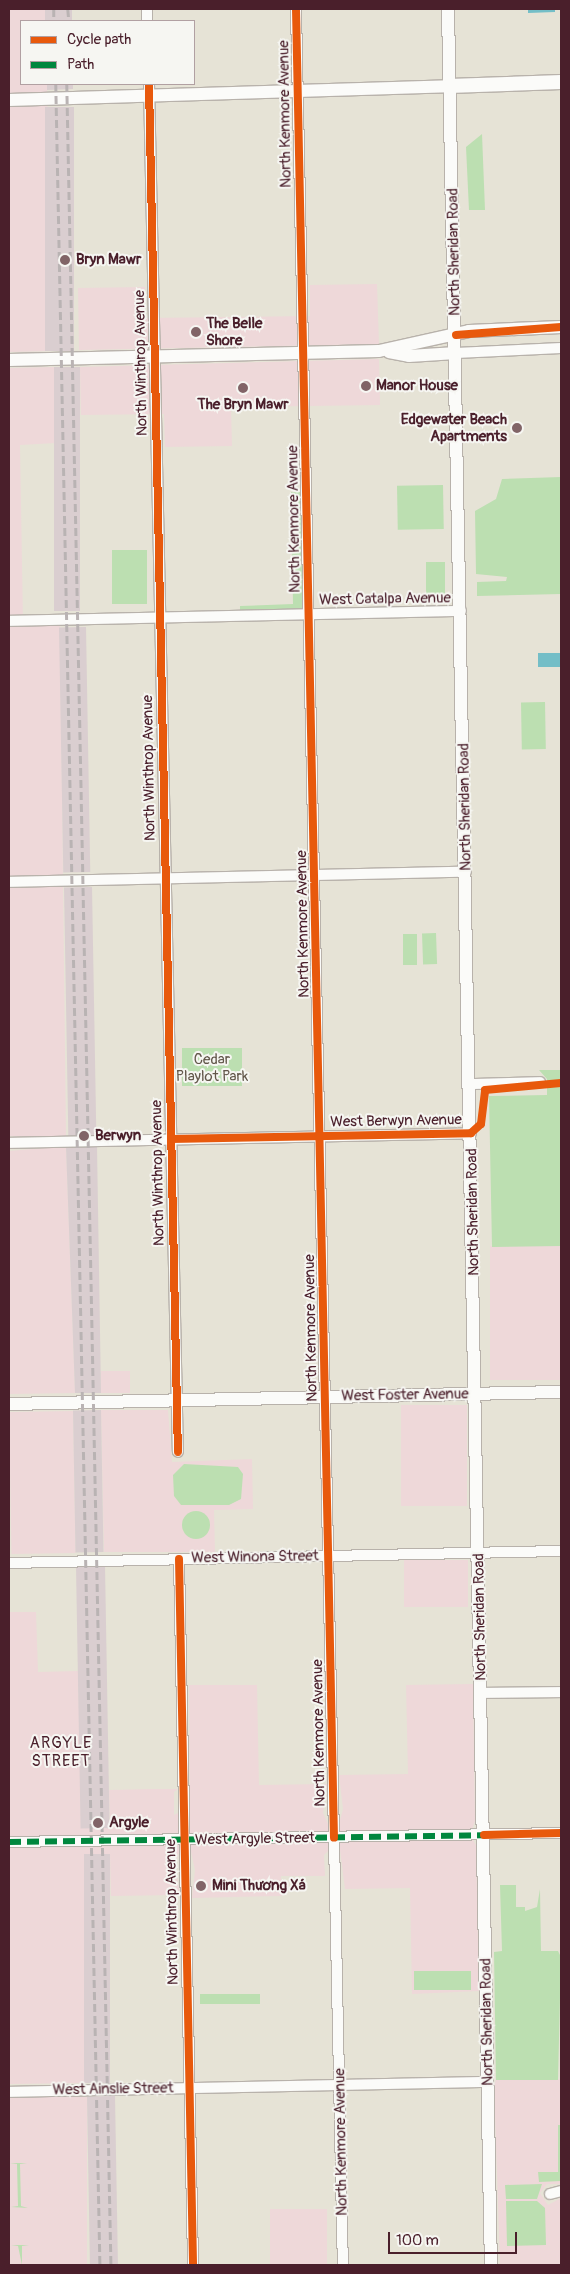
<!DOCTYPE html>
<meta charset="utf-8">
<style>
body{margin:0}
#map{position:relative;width:570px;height:2274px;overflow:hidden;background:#e6e3d6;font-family:Pangolin,sans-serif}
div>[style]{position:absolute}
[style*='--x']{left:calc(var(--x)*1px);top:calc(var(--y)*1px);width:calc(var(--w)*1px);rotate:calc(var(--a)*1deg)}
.built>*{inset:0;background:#eed8d9;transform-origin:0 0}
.industrial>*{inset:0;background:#daced0;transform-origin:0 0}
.green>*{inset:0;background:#bcdfb1;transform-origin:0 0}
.round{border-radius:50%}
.water>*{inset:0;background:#74bec7;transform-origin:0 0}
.roads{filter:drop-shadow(1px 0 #b8b2ab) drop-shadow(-1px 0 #b8b2ab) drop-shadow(0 1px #b8b2ab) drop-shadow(0 -1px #b8b2ab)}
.minor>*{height:10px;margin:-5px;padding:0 5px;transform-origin:5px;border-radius:5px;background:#fbfbf9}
.major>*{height:12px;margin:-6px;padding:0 6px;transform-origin:6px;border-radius:6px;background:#fbfbf9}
.highway>*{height:14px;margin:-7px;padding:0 7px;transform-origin:7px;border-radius:7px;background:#fbfbf9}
.rail>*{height:2.5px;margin-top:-1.25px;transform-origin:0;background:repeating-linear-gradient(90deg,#b9b3b3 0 8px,transparent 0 12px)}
.quiet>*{height:6px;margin-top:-3px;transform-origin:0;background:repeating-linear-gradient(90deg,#00873e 0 12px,transparent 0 18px)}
.cycleway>*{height:8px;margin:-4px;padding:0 4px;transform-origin:4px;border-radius:4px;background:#e8590c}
.dots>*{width:14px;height:14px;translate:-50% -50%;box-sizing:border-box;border:2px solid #f6f6f2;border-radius:50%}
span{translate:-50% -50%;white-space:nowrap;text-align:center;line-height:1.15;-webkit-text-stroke:4px #f6f6f2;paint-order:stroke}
.street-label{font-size:15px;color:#4a1f2b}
.poi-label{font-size:15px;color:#4a1f2b;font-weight:700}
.left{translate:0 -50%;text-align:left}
.right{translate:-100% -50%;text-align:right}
.park-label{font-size:15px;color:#62574a}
.neighbourhood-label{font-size:16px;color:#4a1f2b;letter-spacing:1px}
.frame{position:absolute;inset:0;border:10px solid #4a1f2b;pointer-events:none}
.legend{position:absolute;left:20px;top:20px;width:175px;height:65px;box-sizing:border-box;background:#f6f6f2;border:1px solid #b1a0a2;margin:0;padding:6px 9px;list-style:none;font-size:15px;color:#4a1f2b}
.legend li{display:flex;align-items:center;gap:10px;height:25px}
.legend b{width:25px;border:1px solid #b1a0a2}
.scale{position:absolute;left:388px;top:2232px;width:129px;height:22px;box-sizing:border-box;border:2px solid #4a1f2b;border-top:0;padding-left:6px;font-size:15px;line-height:18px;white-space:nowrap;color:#4a1f2b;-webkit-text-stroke:4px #f6f6f2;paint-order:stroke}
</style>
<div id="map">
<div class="built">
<div style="clip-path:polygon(9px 9px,45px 9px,46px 21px,21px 21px,21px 84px,47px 84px,53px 351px,9px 352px)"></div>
<div style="clip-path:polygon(377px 284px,379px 344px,79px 350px,78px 288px,145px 287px,145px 318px,310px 316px,310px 285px)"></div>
<div style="clip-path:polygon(379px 359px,380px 405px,231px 407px,232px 446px,165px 447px,164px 414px,81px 415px,80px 367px)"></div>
<div style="clip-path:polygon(54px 367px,56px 443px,20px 445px,23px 623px,60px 622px,66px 1138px,9px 1136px,9px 368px)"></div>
<div style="clip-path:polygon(56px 1147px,66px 1147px,75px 1393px,9px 1394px,9px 1151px)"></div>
<div style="left:561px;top:1246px;width:134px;height:71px;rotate:90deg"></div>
<div style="left:101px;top:1371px;width:29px;height:22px"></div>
<div style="left:401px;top:1405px;width:66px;height:101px"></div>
<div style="clip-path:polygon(101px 1410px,168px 1410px,172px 1462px,252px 1459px,253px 1509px,214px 1510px,215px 1552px,104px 1552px)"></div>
<div style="left:73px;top:1411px;width:142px;height:64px;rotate:89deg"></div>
<div style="left:404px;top:1560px;width:64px;height:47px"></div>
<div style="clip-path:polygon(9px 1612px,36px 1612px,38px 1672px,78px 1671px,82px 1828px,110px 1828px,109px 1790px,152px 1789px,178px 1789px,174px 1792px,174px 1815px,178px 1813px,179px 1827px,190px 1827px,189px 1685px,257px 1685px,259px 1785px,327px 1784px,323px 1813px,328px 1824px,339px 1824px,343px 1809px,339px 1775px,408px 1774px,406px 1685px,473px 1684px,475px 1821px,470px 1835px,476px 1845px,479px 1991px,412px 1994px,410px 1888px,345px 1889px,340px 1850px,329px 1850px,324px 1855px,325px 1876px,281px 1876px,282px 1896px,192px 1898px,195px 1870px,191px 1852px,179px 1852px,175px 1864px,180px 1895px,174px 1895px,111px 1896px,110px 1854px,84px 1854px,86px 2083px,9px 2084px)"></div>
<div style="clip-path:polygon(561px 2079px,561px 2184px,547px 2184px,540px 2193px,548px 2205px,561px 2198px,561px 2265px,500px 2265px,494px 2085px,496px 2080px)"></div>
<div style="left:9px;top:2097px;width:78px;height:168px"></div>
<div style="left:327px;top:2209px;width:56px;height:57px;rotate:90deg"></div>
</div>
<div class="industrial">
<div style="left:45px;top:9px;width:27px;height:12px"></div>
<div style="clip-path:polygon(47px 84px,73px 84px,73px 89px,47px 90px)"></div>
<div style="left:45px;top:107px;width:29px;height:244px"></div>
<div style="left:54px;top:367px;width:26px;height:244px"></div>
<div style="left:86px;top:627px;width:245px;height:27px;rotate:89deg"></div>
<div style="left:92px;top:887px;width:250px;height:28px;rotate:89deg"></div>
<div style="clip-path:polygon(97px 1146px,101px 1393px,75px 1393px,66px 1147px)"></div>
<div style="left:101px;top:1410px;width:142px;height:28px;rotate:89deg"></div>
<div style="left:105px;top:1566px;width:262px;height:29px;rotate:89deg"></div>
<div style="left:84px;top:1854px;width:26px;height:229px"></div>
<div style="left:115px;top:2096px;width:169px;height:28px;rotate:89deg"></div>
</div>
<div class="green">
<div style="clip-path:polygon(482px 134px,485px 210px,469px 210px,466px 147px)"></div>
<div style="clip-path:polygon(561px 477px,561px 594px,477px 596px,477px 582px,506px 581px,507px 577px,476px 574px,475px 511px,496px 499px,502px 479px)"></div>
<div style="left:443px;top:485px;width:44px;height:46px;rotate:89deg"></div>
<div style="clip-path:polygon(291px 492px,305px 492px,307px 610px,240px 611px,240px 606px,293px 604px)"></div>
<div style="left:112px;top:550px;width:35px;height:54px"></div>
<div style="left:426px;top:562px;width:19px;height:36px"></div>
<div style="left:545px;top:702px;width:47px;height:24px;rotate:89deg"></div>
<div style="left:436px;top:933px;width:31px;height:14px;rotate:88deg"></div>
<div style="left:403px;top:934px;width:14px;height:31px"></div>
<div style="left:242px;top:1048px;width:38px;height:60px;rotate:90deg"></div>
<div style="clip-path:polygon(539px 1070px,561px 1070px,561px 1246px,492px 1247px,489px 1096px,547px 1095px,547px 1079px)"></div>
<div style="clip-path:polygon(184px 1464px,238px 1467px,243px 1474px,241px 1499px,229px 1505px,181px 1505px,174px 1496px,173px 1475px)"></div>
<div class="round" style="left:182px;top:1511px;width:28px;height:28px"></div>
<div style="clip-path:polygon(500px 1885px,516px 1885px,516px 1907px,525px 1907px,525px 1911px,537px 1907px,540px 1889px,541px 1951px,558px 1951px,561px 1957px,558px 2080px,496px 2080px,494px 1952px,502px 1951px)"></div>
<div style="left:471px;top:1971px;width:19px;height:57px;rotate:90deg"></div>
<div style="left:260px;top:1994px;width:10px;height:60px;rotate:90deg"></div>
<div style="clip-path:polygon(558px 2125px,561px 2125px,561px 2181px,539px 2182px,538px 2172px,558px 2172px)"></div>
<div style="clip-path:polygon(10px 2163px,27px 2163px,20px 2164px,21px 2206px,28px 2208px,11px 2207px,18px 2206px,17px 2164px)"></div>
<div style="clip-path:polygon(542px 2184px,537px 2199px,506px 2199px,505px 2185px)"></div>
<div style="clip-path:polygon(506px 2201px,537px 2201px,545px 2208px,546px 2245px,507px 2246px)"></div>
<div style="clip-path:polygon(11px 2245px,29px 2245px,22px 2246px,22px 2265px,18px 2246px)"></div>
</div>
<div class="water">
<div style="clip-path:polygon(528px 9px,555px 9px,555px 12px,528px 13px)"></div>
<div style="left:561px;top:653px;width:14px;height:23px;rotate:90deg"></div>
</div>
<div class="roads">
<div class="minor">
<div style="--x:147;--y:9;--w:12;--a:90"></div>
<div style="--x:296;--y:9;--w:2256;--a:88.81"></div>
<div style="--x:149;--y:84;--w:1368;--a:88.79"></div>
<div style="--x:456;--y:353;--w:105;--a:-2.7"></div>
<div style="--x:9;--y:621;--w:452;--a:-1.3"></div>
<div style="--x:9;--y:882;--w:457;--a:-1.3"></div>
<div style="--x:470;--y:1084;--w:70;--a:-1.6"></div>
<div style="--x:9;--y:1143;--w:462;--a:-1.2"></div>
<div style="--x:179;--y:1559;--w:706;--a:88.86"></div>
<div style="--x:9;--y:1563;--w:552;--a:-1.25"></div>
<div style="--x:481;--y:1693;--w:80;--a:-0.7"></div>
<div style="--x:9;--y:1842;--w:552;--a:-0.93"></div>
<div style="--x:9;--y:2092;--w:479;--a:-1.2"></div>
<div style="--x:550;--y:2194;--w:11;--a:-15"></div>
</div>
<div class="major">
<div style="--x:448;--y:9;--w:2256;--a:88.91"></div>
<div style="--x:9;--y:100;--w:440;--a:-1.8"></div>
<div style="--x:389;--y:352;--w:20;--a:11"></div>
<div style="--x:409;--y:356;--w:47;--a:-3.7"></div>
<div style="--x:9;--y:360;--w:370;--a:-1.4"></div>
<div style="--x:379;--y:351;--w:92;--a:-12.5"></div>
<div style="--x:469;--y:331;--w:92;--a:-2.5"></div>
<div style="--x:9;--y:1404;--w:552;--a:-1.25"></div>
</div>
<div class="highway">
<div style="--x:449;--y:86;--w:112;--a:-2"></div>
</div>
</div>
<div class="rail">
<div style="--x:54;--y:9;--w:12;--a:90"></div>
<div style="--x:68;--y:9;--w:12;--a:85"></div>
<div style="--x:56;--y:84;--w:2181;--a:88.84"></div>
<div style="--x:67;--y:84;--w:2181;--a:88.84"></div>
</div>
<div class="quiet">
<div style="--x:9;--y:1842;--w:475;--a:-0.8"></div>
</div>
<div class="cycleway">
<div style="--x:296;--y:9;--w:1829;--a:88.81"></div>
<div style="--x:149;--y:84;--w:1368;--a:88.79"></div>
<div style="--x:456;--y:335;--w:105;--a:-4.4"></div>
<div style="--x:171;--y:1139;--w:300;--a:-1.1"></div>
<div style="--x:471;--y:1133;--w:13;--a:-42"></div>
<div style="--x:481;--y:1124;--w:34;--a:-83"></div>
<div style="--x:485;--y:1090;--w:76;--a:-5.3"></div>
<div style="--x:179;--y:1559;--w:706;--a:88.86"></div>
<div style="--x:484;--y:1835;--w:77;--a:-1.5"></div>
</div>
<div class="dots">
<div style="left:65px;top:260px;background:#816467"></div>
<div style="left:196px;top:332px;background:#816467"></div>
<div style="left:366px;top:386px;background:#816467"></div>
<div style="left:243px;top:388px;background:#816467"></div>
<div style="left:517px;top:428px;background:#816467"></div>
<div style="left:84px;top:1136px;background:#816467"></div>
<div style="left:98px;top:1823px;background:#816467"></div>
<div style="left:201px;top:1886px;background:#816467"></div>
</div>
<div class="street-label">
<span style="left:285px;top:114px;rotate:-91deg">North Kenmore Avenue</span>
<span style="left:454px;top:252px;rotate:-91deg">North Sheridan Road</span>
<span style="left:141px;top:363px;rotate:-91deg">North Winthrop Avenue</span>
<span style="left:294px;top:519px;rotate:-91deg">North Kenmore Avenue</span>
<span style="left:385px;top:599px;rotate:-1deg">West Catalpa Avenue</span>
<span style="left:149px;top:768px;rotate:-91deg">North Winthrop Avenue</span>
<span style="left:465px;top:807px;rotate:-91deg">North Sheridan Road</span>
<span style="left:303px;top:924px;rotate:-91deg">North Kenmore Avenue</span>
<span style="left:396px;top:1121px;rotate:-1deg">West Berwyn Avenue</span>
<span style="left:158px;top:1173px;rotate:-91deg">North Winthrop Avenue</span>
<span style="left:473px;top:1212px;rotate:-91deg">North Sheridan Road</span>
<span style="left:311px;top:1328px;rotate:-91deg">North Kenmore Avenue</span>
<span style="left:405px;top:1395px;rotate:-1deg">West Foster Avenue</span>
<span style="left:255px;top:1557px;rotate:-1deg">West Winona Street</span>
<span style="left:480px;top:1617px;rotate:-91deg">North Sheridan Road</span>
<span style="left:319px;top:1733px;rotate:-91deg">North Kenmore Avenue</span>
<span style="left:255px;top:1839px;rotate:-1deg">West Argyle Street</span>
<span style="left:172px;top:1912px;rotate:-91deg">North Winthrop Avenue</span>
<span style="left:487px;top:2022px;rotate:-91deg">North Sheridan Road</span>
<span style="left:113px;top:2089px;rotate:-1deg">West Ainslie Street</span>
<span style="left:341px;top:2142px;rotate:-91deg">North Kenmore Avenue</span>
</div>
<div class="poi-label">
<span class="left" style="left:76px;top:260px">Bryn Mawr</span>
<span class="left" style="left:206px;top:332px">The Belle<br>Shore</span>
<span class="left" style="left:376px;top:386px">Manor House</span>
<span style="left:243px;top:405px">The Bryn Mawr</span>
<span class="right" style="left:507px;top:428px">Edgewater Beach<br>Apartments</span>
<span class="left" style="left:95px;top:1136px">Berwyn</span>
<span class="left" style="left:109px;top:1823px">Argyle</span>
<span class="left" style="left:212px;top:1886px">Mini Thương Xá</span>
</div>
<div class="park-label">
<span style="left:212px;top:1068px">Cedar<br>Playlot Park</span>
</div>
<div class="neighbourhood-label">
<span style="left:61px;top:1752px">ARGYLE<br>STREET</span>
</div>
<div class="frame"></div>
<ul class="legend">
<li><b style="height:6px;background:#e8590c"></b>Cycle path</li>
<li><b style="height:6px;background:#00873e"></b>Path</li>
</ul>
<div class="scale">100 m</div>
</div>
